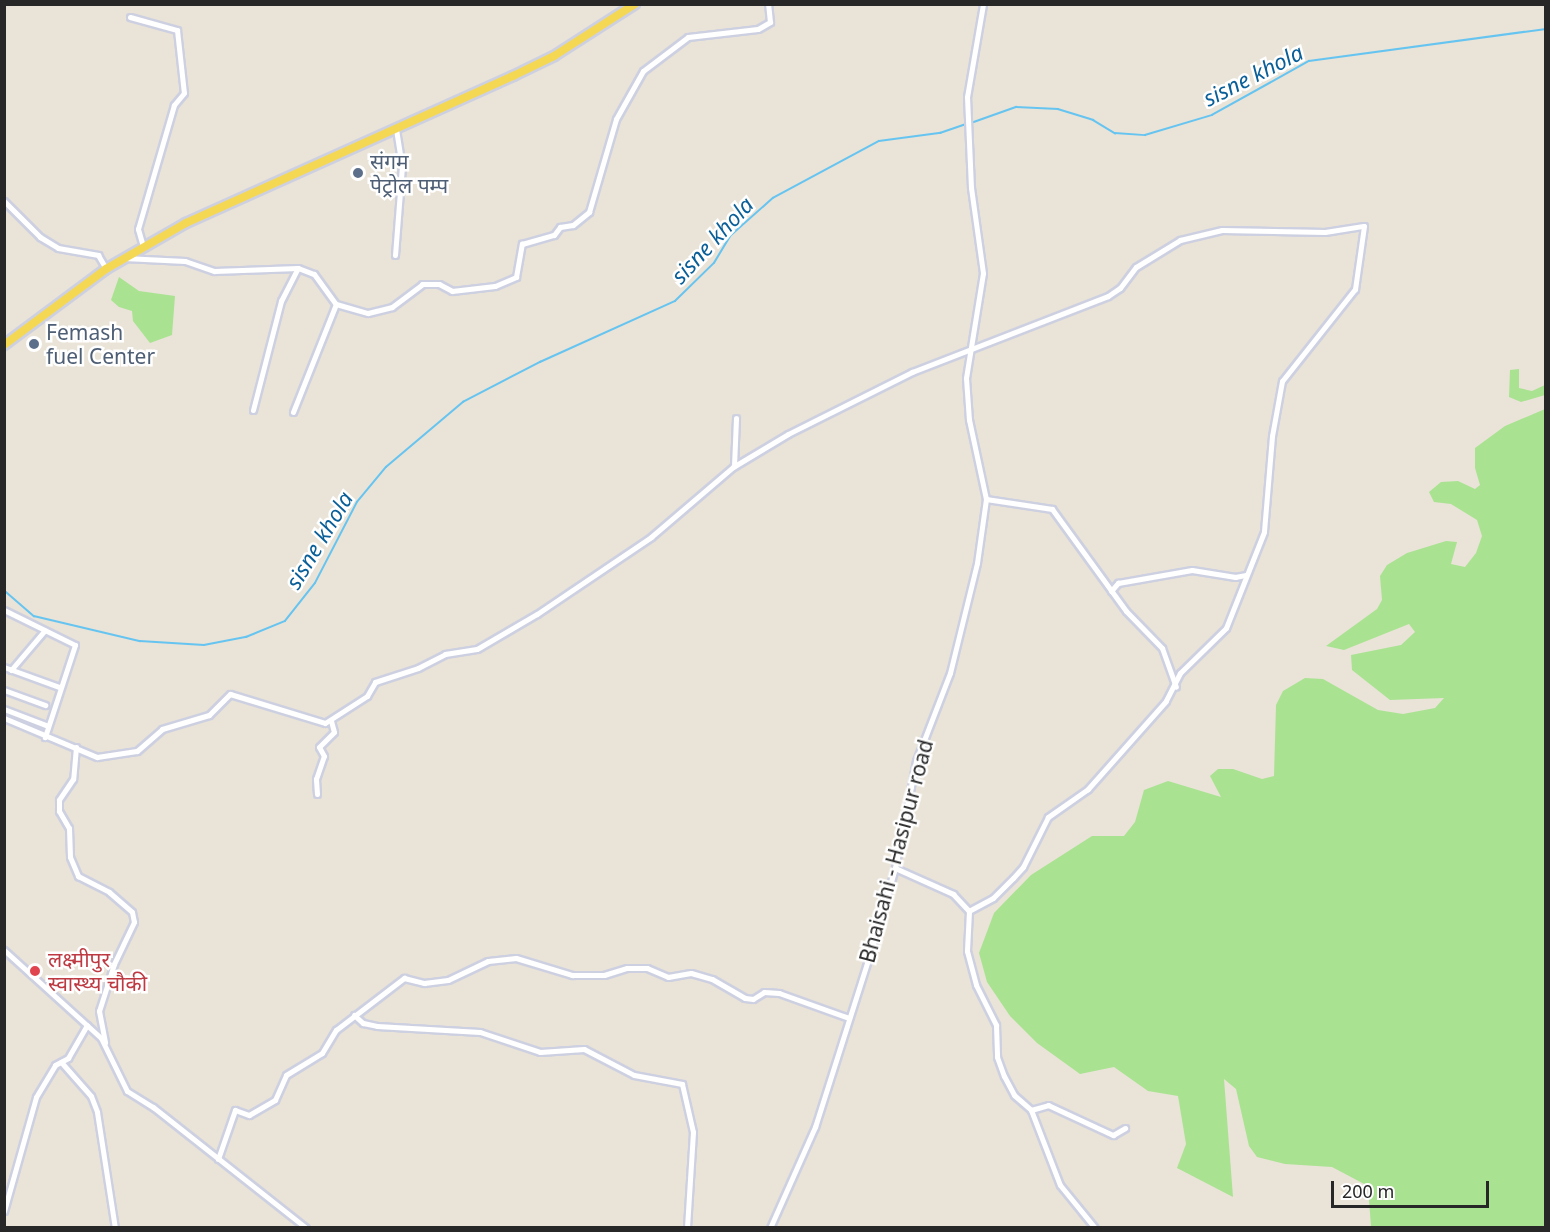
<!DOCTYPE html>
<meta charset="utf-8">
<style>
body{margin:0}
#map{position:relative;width:1550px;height:1232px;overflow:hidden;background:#eae3d7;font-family:"Noto Sans","Noto Sans Devanagari",sans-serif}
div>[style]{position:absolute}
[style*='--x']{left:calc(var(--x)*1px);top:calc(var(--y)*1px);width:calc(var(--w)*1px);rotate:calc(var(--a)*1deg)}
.green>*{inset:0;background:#a9e392}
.stream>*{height:1.5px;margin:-0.75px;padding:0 0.75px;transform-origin:0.75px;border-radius:0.75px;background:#66c4f1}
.roads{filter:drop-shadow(2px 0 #cdd0e1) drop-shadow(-2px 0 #cdd0e1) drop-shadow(0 2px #cdd0e1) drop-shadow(0 -2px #cdd0e1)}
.minor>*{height:5px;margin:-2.5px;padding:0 2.5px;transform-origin:2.5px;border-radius:2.5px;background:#fff}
.primary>*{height:8px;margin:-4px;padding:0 4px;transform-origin:4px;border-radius:4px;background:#f4d753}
.dots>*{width:16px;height:16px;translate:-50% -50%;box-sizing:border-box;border:3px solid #fff;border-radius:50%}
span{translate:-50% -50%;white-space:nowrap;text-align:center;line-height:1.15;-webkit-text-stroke:5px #fff;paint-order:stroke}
.service-label{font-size:21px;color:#4e5e75}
.left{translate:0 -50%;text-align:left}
.street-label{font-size:21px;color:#272727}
.health-label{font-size:21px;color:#be3a42}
.water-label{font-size:22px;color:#0a5f98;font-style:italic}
.frame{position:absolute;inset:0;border:6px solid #272727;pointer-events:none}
.scale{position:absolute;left:1331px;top:1181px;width:158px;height:27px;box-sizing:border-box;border:3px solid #272727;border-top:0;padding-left:8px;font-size:18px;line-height:21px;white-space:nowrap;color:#272727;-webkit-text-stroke:4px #fff;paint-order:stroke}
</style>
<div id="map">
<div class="green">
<div style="clip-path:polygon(119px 277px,139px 291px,175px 296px,172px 335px,150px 343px,133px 321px,132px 311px,119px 307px,111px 300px)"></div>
<div style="clip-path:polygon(1519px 369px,1519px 388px,1532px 391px,1545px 385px,1545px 395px,1521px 402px,1509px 397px,1510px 370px)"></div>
<div style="clip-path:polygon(1545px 409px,1545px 1227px,1371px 1227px,1368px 1186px,1332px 1167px,1285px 1164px,1257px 1157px,1249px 1146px,1236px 1089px,1224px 1079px,1233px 1197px,1177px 1168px,1186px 1144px,1178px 1096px,1148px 1091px,1114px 1067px,1080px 1074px,1037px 1043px,1010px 1016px,987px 982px,979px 953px,994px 913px,1031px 875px,1092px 836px,1124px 836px,1135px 822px,1144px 790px,1168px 781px,1221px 797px,1210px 776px,1218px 769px,1233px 769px,1262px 779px,1274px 776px,1276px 705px,1283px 691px,1305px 678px,1323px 679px,1378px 710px,1403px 714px,1435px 708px,1444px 698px,1390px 700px,1352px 670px,1351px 655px,1401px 645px,1415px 632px,1409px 624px,1344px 650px,1326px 646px,1377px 609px,1382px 600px,1380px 576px,1387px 565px,1407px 553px,1446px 541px,1457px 542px,1451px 564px,1465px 567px,1476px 553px,1482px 536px,1477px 520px,1451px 504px,1434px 502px,1429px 492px,1441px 482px,1458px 481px,1475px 489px,1480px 485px,1475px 468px,1475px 448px,1505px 426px)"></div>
</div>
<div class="stream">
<div style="--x:971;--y:123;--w:48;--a:-19.6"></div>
<div style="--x:1016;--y:107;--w:42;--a:2.7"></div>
<div style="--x:1058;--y:109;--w:37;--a:17"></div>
<div style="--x:1093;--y:120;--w:26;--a:31"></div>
<div style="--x:1115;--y:133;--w:30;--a:4"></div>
<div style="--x:1145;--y:135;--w:70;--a:-16.6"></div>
<div style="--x:1212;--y:115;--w:111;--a:-29.1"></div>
<div style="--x:1309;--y:61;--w:239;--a:-7.7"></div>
<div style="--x:4;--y:590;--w:40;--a:41"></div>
<div style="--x:34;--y:616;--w:109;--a:13.3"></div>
<div style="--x:140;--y:641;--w:64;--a:3.6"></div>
<div style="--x:204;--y:645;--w:43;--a:-10.8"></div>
<div style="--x:246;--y:637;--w:42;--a:-22.3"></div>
<div style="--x:285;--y:621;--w:48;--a:-51.7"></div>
<div style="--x:315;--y:583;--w:91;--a:-62.6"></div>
<div style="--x:357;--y:502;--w:45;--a:-50.4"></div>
<div style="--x:386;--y:467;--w:101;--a:-40.2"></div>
<div style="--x:463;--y:402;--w:87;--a:-27.5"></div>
<div style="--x:540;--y:362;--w:148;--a:-24.3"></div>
<div style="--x:675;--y:301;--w:54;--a:-44.3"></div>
<div style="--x:714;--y:263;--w:31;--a:-59"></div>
<div style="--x:730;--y:236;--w:57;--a:-41.5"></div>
<div style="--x:773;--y:198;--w:120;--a:-28.3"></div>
<div style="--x:879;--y:141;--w:62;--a:-7.5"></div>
<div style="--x:940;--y:133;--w:28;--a:-19"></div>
</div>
<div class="roads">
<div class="minor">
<div style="--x:130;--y:17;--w:49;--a:15.5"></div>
<div style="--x:177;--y:30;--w:63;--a:83.7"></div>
<div style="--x:184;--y:93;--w:16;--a:130"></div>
<div style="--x:174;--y:105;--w:129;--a:106.2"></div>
<div style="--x:138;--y:229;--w:19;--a:74"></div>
<div style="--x:4;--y:201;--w:51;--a:45"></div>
<div style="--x:40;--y:237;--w:21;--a:31"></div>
<div style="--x:58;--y:248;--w:41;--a:9.9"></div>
<div style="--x:98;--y:255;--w:16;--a:60"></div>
<div style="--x:395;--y:255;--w:88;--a:-85.5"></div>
<div style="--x:402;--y:167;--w:38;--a:-99"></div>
<div style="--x:124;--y:258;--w:61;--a:2.8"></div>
<div style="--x:185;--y:261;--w:31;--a:19"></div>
<div style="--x:214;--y:271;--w:84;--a:-2"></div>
<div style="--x:298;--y:268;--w:17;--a:21"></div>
<div style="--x:314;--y:274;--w:37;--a:54"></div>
<div style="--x:336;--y:304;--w:33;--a:16"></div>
<div style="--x:368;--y:313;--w:25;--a:-14"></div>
<div style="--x:392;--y:307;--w:38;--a:-37"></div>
<div style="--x:422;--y:284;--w:17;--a:0"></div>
<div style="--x:439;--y:284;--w:15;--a:28"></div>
<div style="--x:452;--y:291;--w:43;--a:-6.6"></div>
<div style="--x:495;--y:286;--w:23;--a:-23"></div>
<div style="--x:516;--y:277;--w:34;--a:-80"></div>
<div style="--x:522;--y:244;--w:33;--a:-16"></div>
<div style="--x:554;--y:235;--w:10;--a:-53"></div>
<div style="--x:560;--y:227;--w:13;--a:-9"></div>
<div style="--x:573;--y:225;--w:21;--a:-39"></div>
<div style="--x:589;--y:212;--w:97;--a:-73.8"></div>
<div style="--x:616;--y:119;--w:55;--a:-60.6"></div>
<div style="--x:643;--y:71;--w:56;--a:-37.1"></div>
<div style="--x:688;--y:37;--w:70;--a:-6.5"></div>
<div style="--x:758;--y:29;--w:14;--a:-30"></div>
<div style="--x:770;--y:22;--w:18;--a:-96"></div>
<div style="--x:253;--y:410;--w:113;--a:-75.6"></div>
<div style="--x:281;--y:301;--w:37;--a:-63"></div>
<div style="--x:293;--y:412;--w:116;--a:-68.3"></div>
<div style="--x:734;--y:466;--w:48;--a:-87.6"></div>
<div style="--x:986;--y:499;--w:67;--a:8.6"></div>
<div style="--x:1052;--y:509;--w:126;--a:54"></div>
<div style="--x:1126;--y:611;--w:52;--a:45.8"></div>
<div style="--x:1162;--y:648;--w:41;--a:70.3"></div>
<div style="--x:1111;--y:591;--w:11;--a:-49"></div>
<div style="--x:1118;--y:583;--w:75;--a:-10"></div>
<div style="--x:1192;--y:570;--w:44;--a:9.2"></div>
<div style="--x:1235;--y:577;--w:10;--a:-11"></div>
<div style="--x:4;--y:610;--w:79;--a:26.2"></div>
<div style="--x:75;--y:645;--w:97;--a:108.1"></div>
<div style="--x:4;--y:667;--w:59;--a:20"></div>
<div style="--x:11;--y:670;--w:52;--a:-49.6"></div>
<div style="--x:4;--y:690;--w:44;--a:20.1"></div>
<div style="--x:4;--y:709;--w:47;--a:21.1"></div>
<div style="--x:4;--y:718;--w:101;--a:22.8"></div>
<div style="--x:97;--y:757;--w:40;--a:-8.5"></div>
<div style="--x:137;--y:751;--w:33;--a:-41"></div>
<div style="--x:162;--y:729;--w:49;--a:-16.6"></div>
<div style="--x:209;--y:715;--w:30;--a:-45"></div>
<div style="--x:230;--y:694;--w:99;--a:17"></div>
<div style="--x:325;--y:723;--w:50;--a:-32.7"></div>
<div style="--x:367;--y:696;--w:16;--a:-60"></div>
<div style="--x:375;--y:682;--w:45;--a:-18"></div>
<div style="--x:418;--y:668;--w:30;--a:-27"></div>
<div style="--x:445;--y:654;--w:32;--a:-9"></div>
<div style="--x:477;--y:649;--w:69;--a:-30.3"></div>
<div style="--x:537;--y:614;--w:138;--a:-34"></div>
<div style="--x:651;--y:537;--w:108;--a:-40.5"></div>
<div style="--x:733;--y:467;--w:64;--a:-31"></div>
<div style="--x:788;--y:434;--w:139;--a:-26.6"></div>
<div style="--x:912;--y:372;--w:210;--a:-21.2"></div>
<div style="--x:1108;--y:296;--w:14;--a:-34"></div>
<div style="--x:1120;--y:288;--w:26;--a:-53"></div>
<div style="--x:1136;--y:267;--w:52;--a:-31.5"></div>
<div style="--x:1180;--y:240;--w:43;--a:-13.4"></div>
<div style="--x:1222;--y:230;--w:103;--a:1.1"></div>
<div style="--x:1325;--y:232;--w:39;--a:-9"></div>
<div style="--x:1364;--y:226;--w:64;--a:98.1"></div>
<div style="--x:1355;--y:289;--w:117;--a:128.4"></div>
<div style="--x:1282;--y:381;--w:56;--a:100.3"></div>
<div style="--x:1272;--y:436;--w:96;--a:94.8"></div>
<div style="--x:1264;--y:532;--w:103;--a:111.6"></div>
<div style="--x:1226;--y:628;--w:64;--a:135.6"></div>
<div style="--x:1180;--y:673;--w:31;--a:117"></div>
<div style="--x:1166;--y:701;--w:118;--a:131.6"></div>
<div style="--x:1088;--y:789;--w:49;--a:145"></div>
<div style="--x:1048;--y:817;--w:56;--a:116.6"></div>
<div style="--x:1023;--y:867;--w:15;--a:132"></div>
<div style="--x:1013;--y:878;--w:28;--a:135"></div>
<div style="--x:993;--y:898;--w:27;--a:152"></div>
<div style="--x:969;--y:911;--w:40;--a:92.9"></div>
<div style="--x:967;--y:951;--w:35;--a:75"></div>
<div style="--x:976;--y:985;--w:45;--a:63.4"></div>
<div style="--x:996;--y:1025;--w:32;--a:88"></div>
<div style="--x:997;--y:1057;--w:20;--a:70"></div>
<div style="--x:1004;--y:1076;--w:21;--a:62"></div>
<div style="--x:1014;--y:1095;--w:23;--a:41"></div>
<div style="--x:1031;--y:1110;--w:80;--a:68.9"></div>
<div style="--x:1060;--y:1185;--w:55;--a:50.9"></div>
<div style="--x:76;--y:747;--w:32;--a:95"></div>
<div style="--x:73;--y:779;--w:25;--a:124"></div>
<div style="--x:59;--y:800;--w:11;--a:90"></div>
<div style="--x:59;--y:811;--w:20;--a:60"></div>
<div style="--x:69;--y:828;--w:29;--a:88"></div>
<div style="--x:70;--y:857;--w:21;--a:67"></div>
<div style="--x:78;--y:876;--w:35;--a:27"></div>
<div style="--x:109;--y:892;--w:30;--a:41"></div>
<div style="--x:132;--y:912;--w:10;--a:79"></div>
<div style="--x:134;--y:922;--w:47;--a:115.5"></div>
<div style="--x:114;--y:964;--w:49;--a:107.7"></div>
<div style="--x:99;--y:1011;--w:32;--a:79"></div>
<div style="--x:317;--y:794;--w:15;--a:-94"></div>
<div style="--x:316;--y:779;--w:24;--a:-71"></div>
<div style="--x:324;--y:756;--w:10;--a:-119"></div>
<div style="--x:319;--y:747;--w:21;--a:-45"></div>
<div style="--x:334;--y:732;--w:11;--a:-105"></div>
<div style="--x:895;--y:868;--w:64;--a:24.1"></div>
<div style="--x:953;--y:894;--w:23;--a:47"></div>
<div style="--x:4;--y:950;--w:131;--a:42.2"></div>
<div style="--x:101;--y:1038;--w:59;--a:63.9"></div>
<div style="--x:127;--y:1091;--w:31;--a:32"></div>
<div style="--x:153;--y:1107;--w:195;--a:38.3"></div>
<div style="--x:354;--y:1015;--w:12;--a:42"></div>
<div style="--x:363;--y:1023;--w:14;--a:12"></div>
<div style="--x:377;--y:1026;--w:103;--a:3.3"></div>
<div style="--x:480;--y:1032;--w:63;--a:18.4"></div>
<div style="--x:540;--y:1052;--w:44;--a:-3.9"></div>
<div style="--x:584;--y:1049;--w:56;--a:27.5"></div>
<div style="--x:634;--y:1075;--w:49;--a:10.6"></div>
<div style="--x:682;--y:1084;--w:49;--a:77.1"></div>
<div style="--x:693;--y:1132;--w:96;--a:93.6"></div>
<div style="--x:61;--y:1062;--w:45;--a:48.6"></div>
<div style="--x:91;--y:1096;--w:17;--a:69"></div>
<div style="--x:97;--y:1112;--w:117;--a:81.2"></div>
<div style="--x:1031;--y:1110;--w:18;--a:-16"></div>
<div style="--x:1048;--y:1105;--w:72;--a:24.8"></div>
<div style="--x:1113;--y:1135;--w:14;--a:-30"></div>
<div style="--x:218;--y:1159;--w:52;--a:-70.9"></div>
<div style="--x:235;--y:1110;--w:15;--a:20"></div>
<div style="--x:249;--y:1115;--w:30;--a:-30"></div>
<div style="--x:275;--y:1100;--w:27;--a:-66"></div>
<div style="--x:286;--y:1075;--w:42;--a:-31.4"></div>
<div style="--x:322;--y:1053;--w:27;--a:-59"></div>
<div style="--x:336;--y:1030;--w:86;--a:-37.4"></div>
<div style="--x:404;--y:978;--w:21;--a:14"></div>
<div style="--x:424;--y:983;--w:24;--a:-7"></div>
<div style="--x:448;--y:980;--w:44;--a:-25.4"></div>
<div style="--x:488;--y:961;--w:28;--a:-6"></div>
<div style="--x:516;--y:958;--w:59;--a:16.9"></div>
<div style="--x:572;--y:975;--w:32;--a:0"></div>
<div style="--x:604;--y:975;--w:24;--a:-17"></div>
<div style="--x:627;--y:968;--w:20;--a:0"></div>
<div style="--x:647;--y:968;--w:23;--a:23"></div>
<div style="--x:668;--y:977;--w:23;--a:-10"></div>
<div style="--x:691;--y:973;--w:22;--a:16"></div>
<div style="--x:712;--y:979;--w:38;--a:30"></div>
<div style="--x:745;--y:998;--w:8;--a:7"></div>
<div style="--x:753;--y:999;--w:13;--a:-32"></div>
<div style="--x:764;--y:992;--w:15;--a:4"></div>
<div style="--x:779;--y:993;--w:74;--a:19.7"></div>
<div style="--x:4;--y:1211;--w:118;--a:-74.3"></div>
<div style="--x:36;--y:1097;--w:37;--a:-59"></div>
<div style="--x:55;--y:1065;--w:15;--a:-28"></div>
<div style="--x:68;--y:1058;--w:38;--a:-60"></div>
<div style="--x:770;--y:1228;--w:111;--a:-66"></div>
<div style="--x:815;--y:1127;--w:189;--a:-72.4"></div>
<div style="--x:872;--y:947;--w:82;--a:-73.8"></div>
<div style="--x:895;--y:868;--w:109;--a:-78.9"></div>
<div style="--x:916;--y:761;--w:94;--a:-68.9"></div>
<div style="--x:950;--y:673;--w:113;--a:-76.2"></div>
<div style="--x:977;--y:563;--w:65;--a:-82"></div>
<div style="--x:986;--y:499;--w:81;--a:-102.1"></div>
<div style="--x:969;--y:420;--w:42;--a:-94.1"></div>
<div style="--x:966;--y:378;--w:106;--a:-80.8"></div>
<div style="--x:983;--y:273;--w:86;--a:-98"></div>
<div style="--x:971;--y:188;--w:91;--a:-92.5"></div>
<div style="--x:967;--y:97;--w:94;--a:-80.2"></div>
</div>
<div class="primary">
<div style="--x:4;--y:345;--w:127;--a:-36.7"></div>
<div style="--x:106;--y:269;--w:92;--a:-29.9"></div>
<div style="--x:186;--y:223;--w:359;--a:-24.2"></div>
<div style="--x:513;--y:76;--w:46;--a:-26"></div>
<div style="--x:554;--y:56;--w:96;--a:-32.7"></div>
</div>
</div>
<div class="dots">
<div style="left:358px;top:173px;background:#5c6f8a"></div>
<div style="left:34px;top:344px;background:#5c6f8a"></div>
<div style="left:35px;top:971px;background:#e0444e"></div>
</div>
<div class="service-label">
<span class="left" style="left:370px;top:173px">संगम<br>पेट्रोल पम्प</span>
<span class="left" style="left:46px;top:344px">Femash<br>fuel Center</span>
</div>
<div class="street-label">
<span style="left:896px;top:851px;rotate:-75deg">Bhaisahi - Hasipur road</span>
</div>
<div class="health-label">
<span class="left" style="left:48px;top:971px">लक्ष्मीपुर<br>स्वास्थ्य चौकी</span>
</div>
<div class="water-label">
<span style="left:1253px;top:75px;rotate:-27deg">sisne khola</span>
<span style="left:712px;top:240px;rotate:-47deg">sisne khola</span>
<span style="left:319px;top:540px;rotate:-59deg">sisne khola</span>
</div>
<div class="frame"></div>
<div class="scale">200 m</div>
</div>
